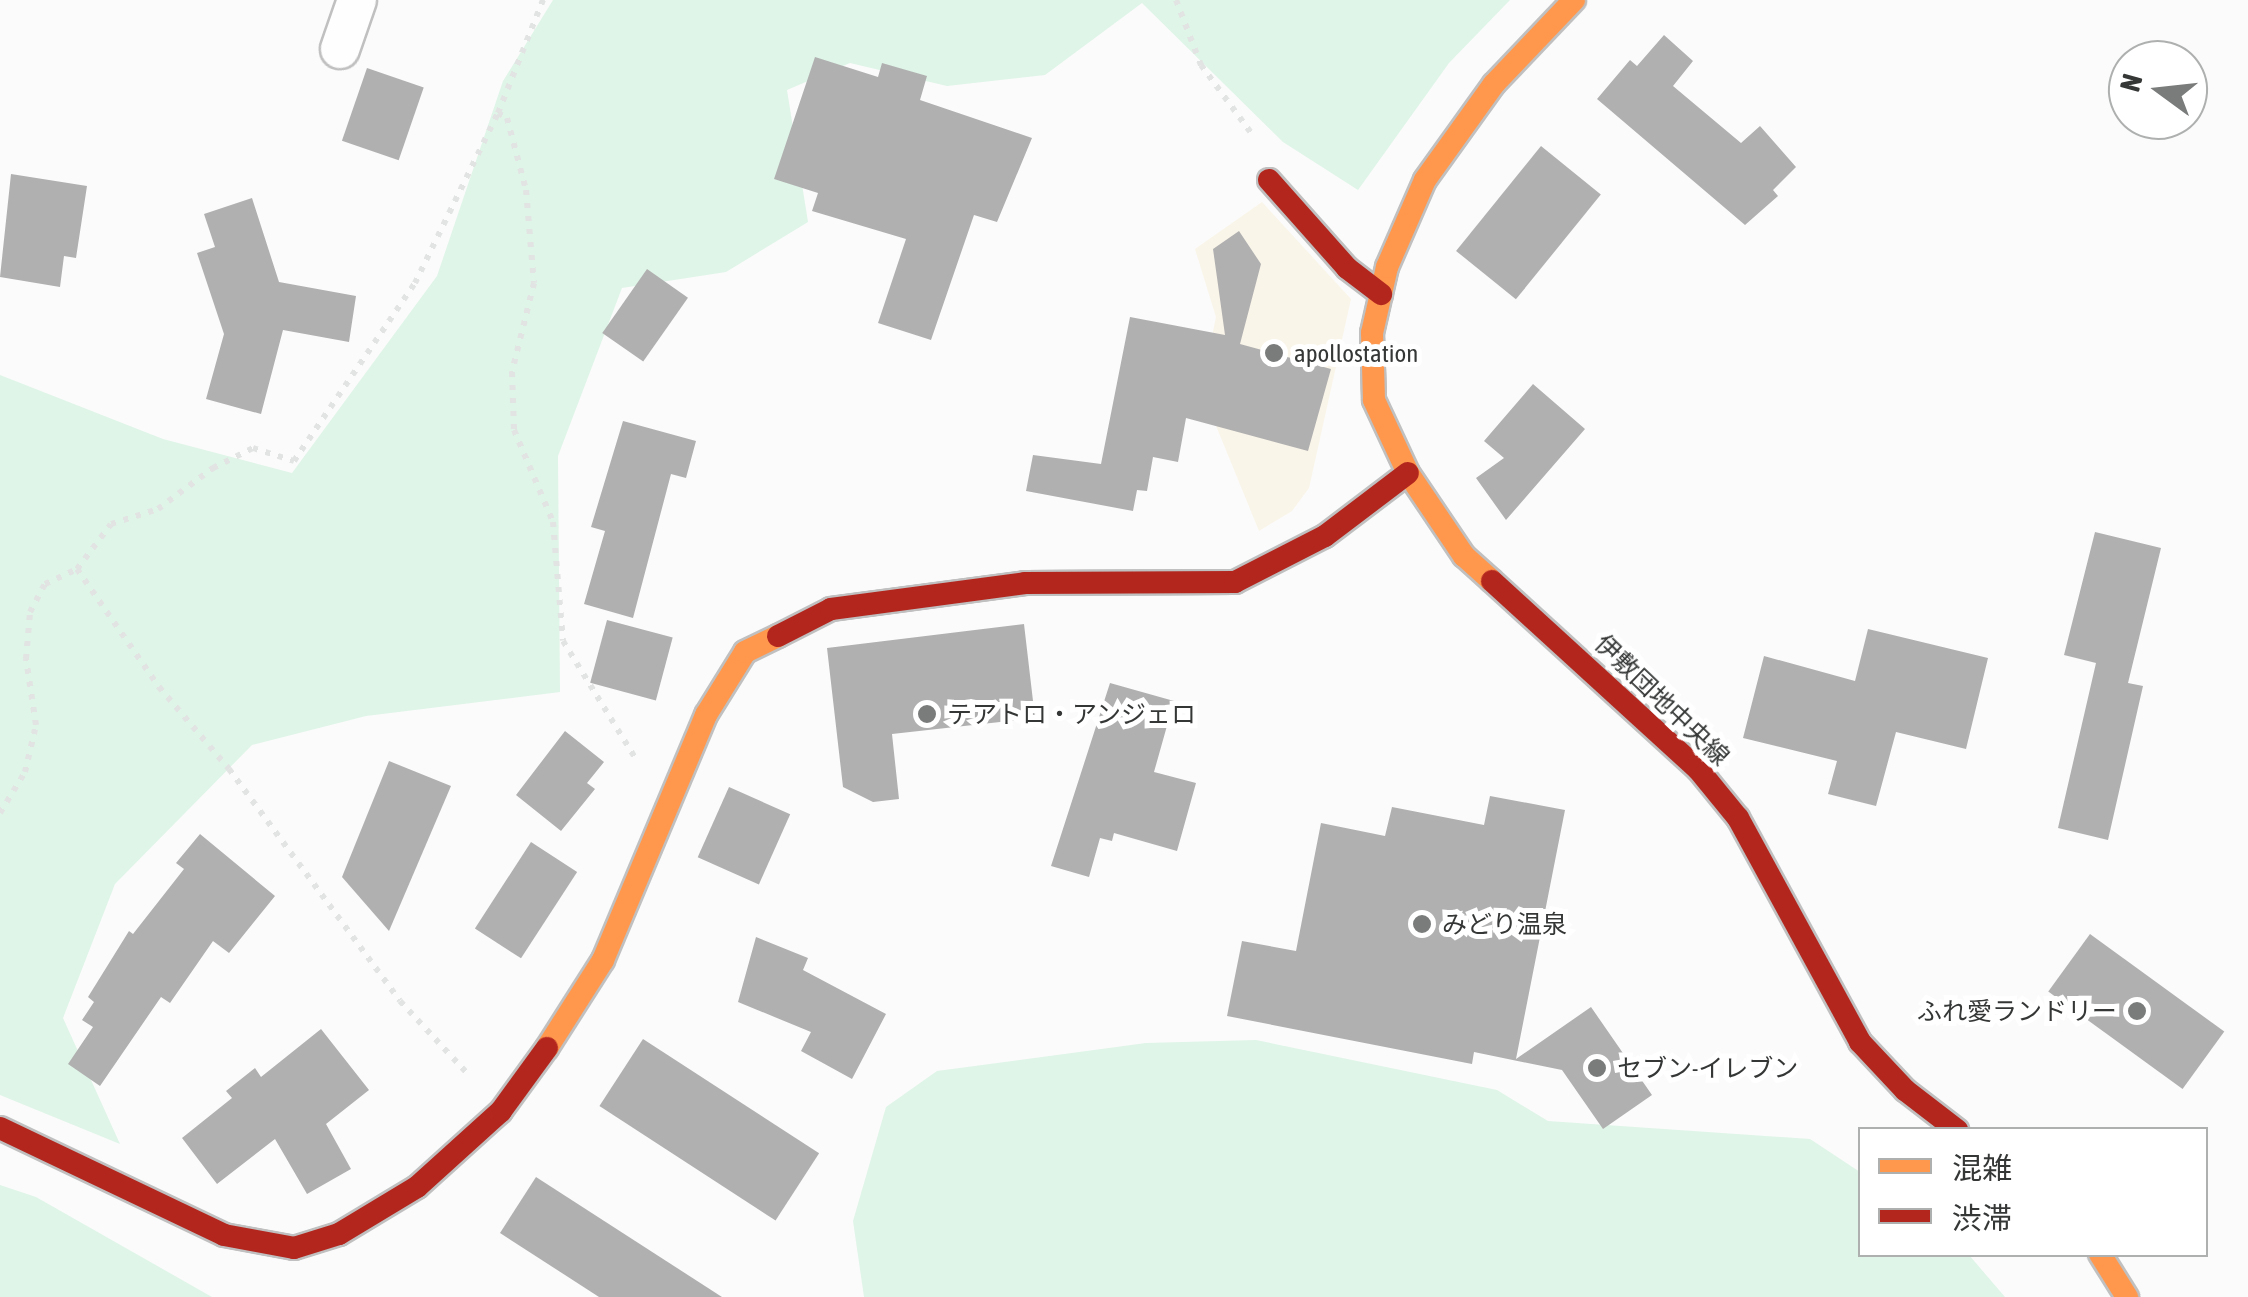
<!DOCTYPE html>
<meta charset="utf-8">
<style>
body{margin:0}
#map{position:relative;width:2248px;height:1297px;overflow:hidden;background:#fbfbfb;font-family:"Asap Condensed","Noto Sans JP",sans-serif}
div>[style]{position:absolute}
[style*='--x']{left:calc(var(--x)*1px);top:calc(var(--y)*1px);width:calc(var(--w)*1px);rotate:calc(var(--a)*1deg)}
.commercial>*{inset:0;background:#faf5e9}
.green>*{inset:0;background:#dff5e8}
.building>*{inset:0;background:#b1b0b1;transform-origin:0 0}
.path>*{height:6px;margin-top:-3px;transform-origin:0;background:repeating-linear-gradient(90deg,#e2e3e3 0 5px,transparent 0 13px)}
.roads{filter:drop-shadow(2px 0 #c0c0c0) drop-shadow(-2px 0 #c0c0c0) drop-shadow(0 2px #c0c0c0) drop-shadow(0 -2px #c0c0c0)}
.street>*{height:38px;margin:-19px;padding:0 19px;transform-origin:19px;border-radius:19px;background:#fefefe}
.slow>*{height:22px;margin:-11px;padding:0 11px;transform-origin:11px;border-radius:11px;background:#ff974d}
.jam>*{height:22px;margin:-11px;padding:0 11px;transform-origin:11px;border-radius:11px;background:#b3261e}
.dots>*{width:28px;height:28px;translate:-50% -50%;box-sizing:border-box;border:5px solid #fff;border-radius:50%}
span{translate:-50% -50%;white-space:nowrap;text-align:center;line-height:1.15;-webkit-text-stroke:10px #fff;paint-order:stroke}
.poi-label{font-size:25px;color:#353636}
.left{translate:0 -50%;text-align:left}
.right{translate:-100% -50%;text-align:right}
.street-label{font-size:25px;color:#353636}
.legend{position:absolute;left:1858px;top:1127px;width:350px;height:130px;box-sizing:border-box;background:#fff;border:2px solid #aeafaf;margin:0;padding:12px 18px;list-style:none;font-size:30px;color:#353636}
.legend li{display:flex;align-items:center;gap:20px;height:50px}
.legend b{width:50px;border:2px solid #aeafaf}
.north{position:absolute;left:2108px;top:40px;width:100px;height:100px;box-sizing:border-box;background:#fff;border:2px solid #aeafaf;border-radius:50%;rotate:285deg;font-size:28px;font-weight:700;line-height:40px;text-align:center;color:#353636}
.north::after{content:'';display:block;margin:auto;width:35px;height:45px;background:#7a7b7b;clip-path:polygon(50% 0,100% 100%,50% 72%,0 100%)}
</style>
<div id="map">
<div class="commercial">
<div style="clip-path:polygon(1262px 202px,1351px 299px,1309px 488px,1292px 511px,1259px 531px,1201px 389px,1216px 317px,1195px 249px)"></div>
</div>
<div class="green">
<div style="clip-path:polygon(553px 0,1510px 0,1449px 63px,1358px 190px,1283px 142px,1142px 3px,1045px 75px,947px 86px,850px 63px,787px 90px,808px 222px,726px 272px,622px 288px,558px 456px,560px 692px,366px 716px,252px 745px,115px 884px,63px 1018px,120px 1144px,0 1095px,0 375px,163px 439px,292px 473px,437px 276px,503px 81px)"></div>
<div style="clip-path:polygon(1256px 1040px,1497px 1090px,1548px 1121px,1810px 1139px,1860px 1172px,1860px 1254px,1969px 1255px,2005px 1297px,864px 1297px,853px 1221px,886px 1107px,937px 1071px,1146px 1043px)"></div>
<div style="clip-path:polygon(0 1185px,36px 1197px,212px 1297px,0 1297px)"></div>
</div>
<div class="building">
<div style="clip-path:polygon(1664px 35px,1693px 61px,1673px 86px,1741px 143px,1760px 126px,1796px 167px,1773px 190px,1778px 196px,1745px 225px,1597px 99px,1630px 60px,1637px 66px)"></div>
<div style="clip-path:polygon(815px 57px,878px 77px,882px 63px,927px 76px,920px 100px,1032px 138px,997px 222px,974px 215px,931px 340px,878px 323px,906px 239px,812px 211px,818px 193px,774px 179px)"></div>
<div style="left:367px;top:68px;width:60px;height:77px;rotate:19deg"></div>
<div style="left:1541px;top:146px;width:77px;height:135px;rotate:39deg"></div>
<div style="clip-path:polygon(11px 174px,87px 186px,76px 258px,64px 256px,60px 287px,0 277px)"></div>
<div style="clip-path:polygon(252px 198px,279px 282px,356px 296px,349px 342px,283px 330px,261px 414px,206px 399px,224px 334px,197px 253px,215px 247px,204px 214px)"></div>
<div style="clip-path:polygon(1239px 231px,1261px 264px,1240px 344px,1331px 369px,1308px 451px,1186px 418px,1178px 462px,1153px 457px,1147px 491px,1137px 490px,1133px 511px,1026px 491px,1033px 455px,1101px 464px,1130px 317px,1225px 335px,1213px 249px)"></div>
<div style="left:647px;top:269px;width:50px;height:78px;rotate:35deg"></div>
<div style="clip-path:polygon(1533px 384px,1585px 429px,1506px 520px,1476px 478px,1504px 458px,1484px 441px)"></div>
<div style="clip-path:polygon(623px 421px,696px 441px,686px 478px,671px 474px,633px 618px,584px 604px,605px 531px,591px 527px)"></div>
<div style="clip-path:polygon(2095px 532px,2161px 548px,2128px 683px,2143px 686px,2108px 840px,2058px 828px,2096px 663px,2064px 655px)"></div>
<div style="left:607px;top:620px;width:68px;height:65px;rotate:15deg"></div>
<div style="clip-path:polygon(1024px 624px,1035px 718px,892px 734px,899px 799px,873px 802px,843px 787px,827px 648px)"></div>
<div style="clip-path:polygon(1868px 629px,1988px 658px,1966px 749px,1896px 732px,1876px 806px,1828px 794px,1837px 761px,1743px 738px,1764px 656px,1855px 681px)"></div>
<div style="clip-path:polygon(1110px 683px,1174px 701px,1154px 772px,1196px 783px,1177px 851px,1114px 833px,1112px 841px,1100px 838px,1089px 877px,1051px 866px)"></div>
<div style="clip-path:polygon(565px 731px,604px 762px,587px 783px,595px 789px,561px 831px,516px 795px)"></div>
<div style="clip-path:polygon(389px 761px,451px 786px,389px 931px,342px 877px)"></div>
<div style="left:729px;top:787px;width:67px;height:77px;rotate:24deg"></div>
<div style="clip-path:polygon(1490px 796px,1565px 810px,1516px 1059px,1591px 1007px,1652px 1095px,1603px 1129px,1562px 1070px,1474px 1052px,1472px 1064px,1227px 1016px,1242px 941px,1296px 951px,1321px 823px,1385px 836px,1392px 807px,1484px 825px)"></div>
<div style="clip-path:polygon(200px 834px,275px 896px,229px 953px,213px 941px,170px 1003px,161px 997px,100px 1086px,68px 1064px,93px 1027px,82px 1020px,94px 1002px,88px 997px,129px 931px,133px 934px,184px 869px,176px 863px)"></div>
<div style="left:531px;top:842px;width:55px;height:103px;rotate:33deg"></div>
<div style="left:2090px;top:934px;width:166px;height:71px;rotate:36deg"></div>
<div style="clip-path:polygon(756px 937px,808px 958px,803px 970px,886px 1014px,852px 1079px,801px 1051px,811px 1032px,738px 1002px)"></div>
<div style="clip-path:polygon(321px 1029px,369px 1090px,326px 1124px,351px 1169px,307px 1194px,275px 1139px,217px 1184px,182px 1138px,232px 1098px,226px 1091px,255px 1068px,261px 1077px)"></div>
<div style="left:643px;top:1039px;width:210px;height:80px;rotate:33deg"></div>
<div style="clip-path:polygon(536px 1177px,722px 1297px,599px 1297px,500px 1233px)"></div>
</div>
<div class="path">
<div style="--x:1176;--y:0;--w:70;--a:69"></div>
<div style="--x:1201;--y:65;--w:89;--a:53.6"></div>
<div style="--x:498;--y:113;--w:10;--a:29"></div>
<div style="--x:507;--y:118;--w:74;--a:75.2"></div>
<div style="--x:526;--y:190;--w:93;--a:85.1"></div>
<div style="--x:534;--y:283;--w:92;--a:103.9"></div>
<div style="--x:512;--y:372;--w:58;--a:88"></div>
<div style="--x:514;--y:430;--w:100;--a:67"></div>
<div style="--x:553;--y:522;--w:119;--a:85.2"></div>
<div style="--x:563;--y:641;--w:139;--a:58.3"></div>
<div style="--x:77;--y:569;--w:56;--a:-52.9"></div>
<div style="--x:111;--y:524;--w:49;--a:-17.7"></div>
<div style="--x:158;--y:509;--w:69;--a:-36.7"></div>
<div style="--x:213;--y:468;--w:45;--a:-26.6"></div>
<div style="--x:253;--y:448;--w:43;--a:17.6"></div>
<div style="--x:294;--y:461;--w:215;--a:-55.8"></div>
<div style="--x:415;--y:283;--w:189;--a:-64"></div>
<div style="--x:498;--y:113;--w:122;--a:-68.3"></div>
<div style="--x:0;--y:813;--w:48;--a:-58.6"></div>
<div style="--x:25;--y:772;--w:48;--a:-76.8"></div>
<div style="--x:36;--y:725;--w:67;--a:-98.6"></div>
<div style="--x:26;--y:659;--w:47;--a:-85.1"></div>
<div style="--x:30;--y:612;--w:32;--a:-62"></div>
<div style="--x:45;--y:584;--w:35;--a:-25"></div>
<div style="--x:77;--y:569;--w:144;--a:55.2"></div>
<div style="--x:159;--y:687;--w:108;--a:49.5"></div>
<div style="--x:229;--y:769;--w:288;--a:53.6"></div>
<div style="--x:400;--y:1001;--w:98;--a:47.1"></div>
</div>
<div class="roads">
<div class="street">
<div style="--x:340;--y:49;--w:52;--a:-70.9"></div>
</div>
<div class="slow">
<div style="--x:1492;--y:581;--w:38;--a:-138"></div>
<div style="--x:1464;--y:556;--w:100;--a:-124"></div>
<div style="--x:1408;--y:473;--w:81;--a:-115"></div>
<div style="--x:1374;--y:400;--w:67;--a:-91.7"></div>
<div style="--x:1372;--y:333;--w:68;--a:-77.2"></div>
<div style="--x:1387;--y:267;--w:95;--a:-66.4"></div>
<div style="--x:1425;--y:180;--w:118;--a:-54.3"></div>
<div style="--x:1494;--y:84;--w:116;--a:-46.4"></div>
<div style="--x:547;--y:1048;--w:104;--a:-57.5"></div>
<div style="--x:603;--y:960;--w:266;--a:-67.2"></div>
<div style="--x:706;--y:715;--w:74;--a:-58.2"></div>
<div style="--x:745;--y:652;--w:37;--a:-26"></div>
<div style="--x:2100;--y:1254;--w:51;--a:57.9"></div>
</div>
<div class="jam">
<div style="--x:1269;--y:180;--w:118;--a:48.4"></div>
<div style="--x:1347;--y:268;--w:43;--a:37.4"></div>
<div style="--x:1492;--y:581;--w:279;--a:42.4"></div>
<div style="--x:1698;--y:769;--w:63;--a:50.8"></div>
<div style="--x:1738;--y:818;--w:255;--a:61.4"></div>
<div style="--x:1860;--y:1042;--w:66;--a:46.8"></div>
<div style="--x:1905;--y:1090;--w:66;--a:37.6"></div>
<div style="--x:778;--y:636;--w:59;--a:-27"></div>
<div style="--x:831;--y:609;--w:196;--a:-7.6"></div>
<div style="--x:1025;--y:583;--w:210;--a:-0.3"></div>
<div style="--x:1235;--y:582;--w:101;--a:-27.1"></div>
<div style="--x:1325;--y:536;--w:104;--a:-37.2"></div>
<div style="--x:0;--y:1128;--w:248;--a:25.5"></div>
<div style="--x:224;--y:1235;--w:71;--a:10.5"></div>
<div style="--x:294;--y:1248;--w:47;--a:-17.3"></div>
<div style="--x:339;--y:1234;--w:91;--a:-31.1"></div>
<div style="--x:417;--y:1187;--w:113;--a:-42.1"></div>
<div style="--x:501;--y:1111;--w:78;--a:-53.9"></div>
</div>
</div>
<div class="dots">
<div style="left:1274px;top:353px;background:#7a7b7b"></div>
<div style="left:927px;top:714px;background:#7a7b7b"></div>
<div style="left:1422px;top:924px;background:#7a7b7b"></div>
<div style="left:2137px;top:1011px;background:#7a7b7b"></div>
<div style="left:1597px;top:1068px;background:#7a7b7b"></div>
</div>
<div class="poi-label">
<span class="left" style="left:1294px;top:353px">apollostation</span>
<span class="left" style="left:947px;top:714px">テアトロ・アンジェロ</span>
<span class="left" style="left:1442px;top:924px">みどり温泉</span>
<span class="right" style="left:2117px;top:1011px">ふれ愛ランドリー</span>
<span class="left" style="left:1617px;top:1068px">セブン-イレブン</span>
</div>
<div class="street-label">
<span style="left:1662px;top:700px;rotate:44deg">伊敷団地中央線</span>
</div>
<ul class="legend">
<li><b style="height:12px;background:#ff974d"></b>混雑</li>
<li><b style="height:12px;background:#b3261e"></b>渋滞</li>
</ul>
<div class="north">N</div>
</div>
